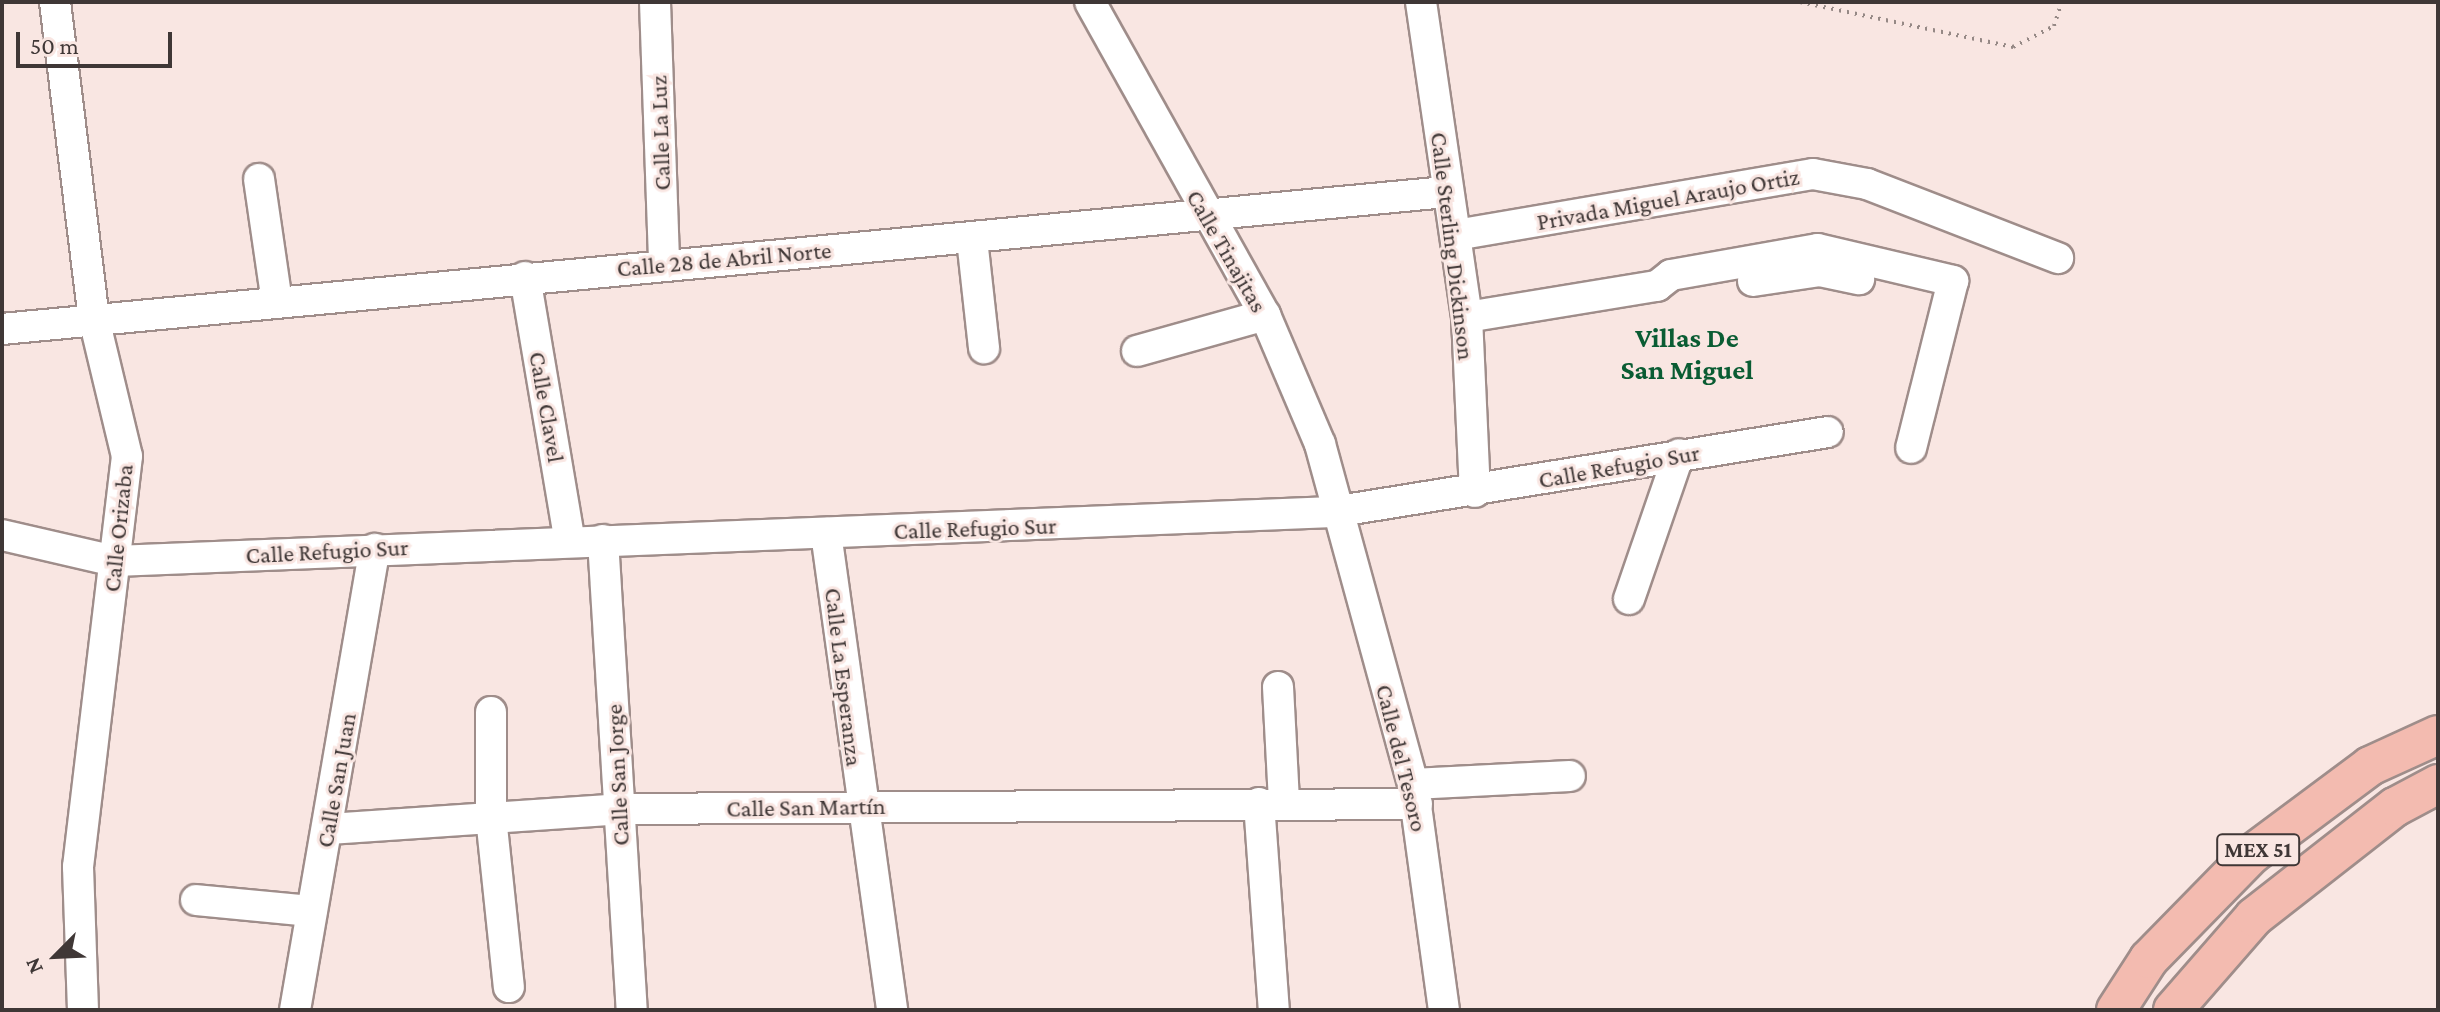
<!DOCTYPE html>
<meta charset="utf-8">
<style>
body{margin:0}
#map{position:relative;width:2440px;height:1012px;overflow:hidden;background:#f9e6e2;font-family:"Crimson Pro",serif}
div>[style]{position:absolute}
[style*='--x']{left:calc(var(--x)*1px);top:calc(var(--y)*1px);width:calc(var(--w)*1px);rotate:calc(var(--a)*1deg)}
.path>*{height:4px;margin-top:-2px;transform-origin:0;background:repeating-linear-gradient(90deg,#958885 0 2px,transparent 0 8px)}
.roads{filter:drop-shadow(2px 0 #9f8d8a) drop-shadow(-2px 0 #9f8d8a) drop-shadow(0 2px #9f8d8a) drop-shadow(0 -2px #9f8d8a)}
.minor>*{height:30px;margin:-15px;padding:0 15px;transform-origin:15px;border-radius:15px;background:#fff}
.major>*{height:38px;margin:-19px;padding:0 19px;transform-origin:19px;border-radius:19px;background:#f3bbb0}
span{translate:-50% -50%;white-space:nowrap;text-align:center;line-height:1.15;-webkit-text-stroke:6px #f9e6e2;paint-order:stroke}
.shield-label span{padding:2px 6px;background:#f9e6e2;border:2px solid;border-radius:6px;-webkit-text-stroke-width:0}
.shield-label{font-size:22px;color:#3f3736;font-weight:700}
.street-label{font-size:24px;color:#3f3736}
.quarter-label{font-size:28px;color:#0a5c33;font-weight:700}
.frame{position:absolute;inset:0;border:4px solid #3f3736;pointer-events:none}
.north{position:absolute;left:16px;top:916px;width:80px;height:80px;-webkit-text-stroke:6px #f9e6e2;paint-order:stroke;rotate:246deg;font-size:22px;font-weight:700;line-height:32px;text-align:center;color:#3f3736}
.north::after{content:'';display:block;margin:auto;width:28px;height:36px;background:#3f3736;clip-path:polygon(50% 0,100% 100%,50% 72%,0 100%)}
.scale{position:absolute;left:16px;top:32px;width:156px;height:36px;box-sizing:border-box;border:4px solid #3f3736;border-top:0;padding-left:10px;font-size:24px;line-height:28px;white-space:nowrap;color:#3f3736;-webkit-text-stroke:6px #f9e6e2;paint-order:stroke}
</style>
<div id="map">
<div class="path">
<div style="--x:1800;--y:2;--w:218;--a:11.9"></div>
<div style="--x:2013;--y:47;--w:46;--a:-27.1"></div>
<div style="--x:2054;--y:26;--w:25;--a:-72"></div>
</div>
<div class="roads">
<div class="minor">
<div style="--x:55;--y:2;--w:319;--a:83"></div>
<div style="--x:94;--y:319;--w:141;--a:76.5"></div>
<div style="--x:127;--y:456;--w:414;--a:96.8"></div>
<div style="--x:78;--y:867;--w:143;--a:88"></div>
<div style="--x:655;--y:2;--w:263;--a:88"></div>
<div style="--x:1090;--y:2;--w:359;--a:60.8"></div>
<div style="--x:1265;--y:315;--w:140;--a:66.9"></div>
<div style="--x:1320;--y:444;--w:352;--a:74.7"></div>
<div style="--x:1413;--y:784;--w:228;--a:82.2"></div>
<div style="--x:1421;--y:2;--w:318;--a:81.7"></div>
<div style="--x:1467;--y:317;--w:175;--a:87.4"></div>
<div style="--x:259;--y:179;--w:125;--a:81.7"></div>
<div style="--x:1456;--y:235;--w:362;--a:-9.7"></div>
<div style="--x:1813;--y:174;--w:55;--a:10.5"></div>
<div style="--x:1867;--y:184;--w:205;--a:21.2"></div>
<div style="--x:972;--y:239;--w:110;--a:83.7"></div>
<div style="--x:525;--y:277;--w:264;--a:80.4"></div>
<div style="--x:1753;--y:281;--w:68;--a:-8.5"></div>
<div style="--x:1820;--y:271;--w:40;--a:12"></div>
<div style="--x:1467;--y:317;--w:193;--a:-9.3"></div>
<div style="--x:1657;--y:286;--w:18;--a:-38"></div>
<div style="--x:1671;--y:275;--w:149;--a:-10"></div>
<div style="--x:1818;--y:249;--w:139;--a:13.3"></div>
<div style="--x:1953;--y:281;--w:172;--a:104.1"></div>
<div style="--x:2;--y:329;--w:1451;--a:-5.42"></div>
<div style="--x:1137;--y:351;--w:133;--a:-15.7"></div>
<div style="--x:826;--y:533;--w:482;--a:82.1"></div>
<div style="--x:2;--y:535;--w:116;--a:13"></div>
<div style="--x:115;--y:561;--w:1219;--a:-2.3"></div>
<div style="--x:1333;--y:512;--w:501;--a:-9.18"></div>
<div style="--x:603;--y:540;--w:471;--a:86.5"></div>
<div style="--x:1629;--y:599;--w:153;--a:-71"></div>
<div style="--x:1278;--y:687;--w:115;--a:87"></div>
<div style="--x:491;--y:712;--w:105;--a:90"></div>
<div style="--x:491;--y:817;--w:171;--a:84"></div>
<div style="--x:1413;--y:784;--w:157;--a:-2.9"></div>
<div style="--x:1259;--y:803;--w:208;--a:85.9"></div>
<div style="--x:329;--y:829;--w:291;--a:-3.9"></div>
<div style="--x:619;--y:809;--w:798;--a:-0.36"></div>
<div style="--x:196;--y:900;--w:116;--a:5.5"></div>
<div style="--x:295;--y:1010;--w:468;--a:-80.2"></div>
</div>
<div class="major">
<div style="--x:2116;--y:1010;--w:61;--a:-57.1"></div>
<div style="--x:2149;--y:959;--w:147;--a:-45.6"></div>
<div style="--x:2252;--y:854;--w:147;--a:-36.7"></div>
<div style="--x:2370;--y:766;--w:75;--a:-24.5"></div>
<div style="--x:2173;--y:1010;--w:123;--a:-48.9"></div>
<div style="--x:2254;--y:917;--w:179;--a:-38"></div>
<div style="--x:2395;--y:807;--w:49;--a:-28.1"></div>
</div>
</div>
<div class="shield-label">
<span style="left:2258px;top:850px">MEX 51</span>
</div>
<div class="street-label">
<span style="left:660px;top:133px;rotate:-92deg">Calle La Luz</span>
<span style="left:1668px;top:199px;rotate:-10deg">Privada Miguel Araujo Ortiz</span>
<span style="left:1453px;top:246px;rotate:83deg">Calle Sterling Dickinson</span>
<span style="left:1227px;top:251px;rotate:60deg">Calle Tinajitas</span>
<span style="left:724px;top:259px;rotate:-5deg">Calle 28 de Abril Norte</span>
<span style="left:547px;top:407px;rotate:80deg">Calle Clavel</span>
<span style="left:1619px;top:466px;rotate:-10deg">Calle Refugio Sur</span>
<span style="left:118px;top:528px;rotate:-84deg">Calle Orizaba</span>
<span style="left:975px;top:528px;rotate:-2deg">Calle Refugio Sur</span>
<span style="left:327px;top:551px;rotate:-3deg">Calle Refugio Sur</span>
<span style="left:844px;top:677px;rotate:83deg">Calle La Esperanza</span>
<span style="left:1402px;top:758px;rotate:76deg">Calle del Tesoro</span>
<span style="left:617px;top:775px;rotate:-93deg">Calle San Jorge</span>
<span style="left:336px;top:780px;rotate:-80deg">Calle San Juan</span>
<span style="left:806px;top:807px;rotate:-1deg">Calle San Martín</span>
</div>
<div class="quarter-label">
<span style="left:1687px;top:354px">Villas De<br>San Miguel</span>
</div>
<div class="frame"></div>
<div class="north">N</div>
<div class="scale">50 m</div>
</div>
